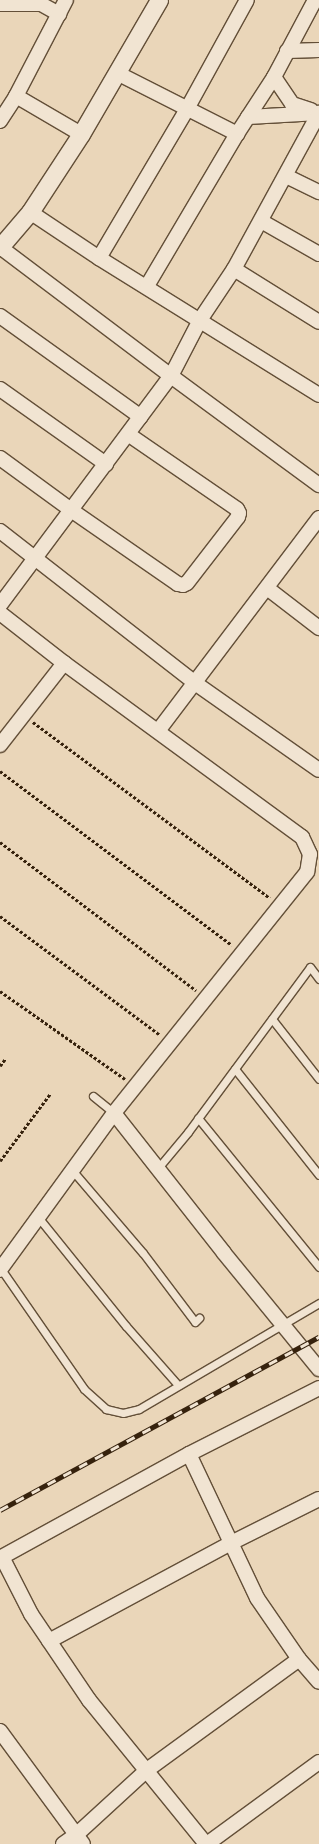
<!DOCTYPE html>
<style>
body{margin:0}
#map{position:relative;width:319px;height:1844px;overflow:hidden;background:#ead6b9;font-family:Cardo,serif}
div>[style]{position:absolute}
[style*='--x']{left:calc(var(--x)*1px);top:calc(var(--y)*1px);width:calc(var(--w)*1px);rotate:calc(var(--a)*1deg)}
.path>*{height:2.5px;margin-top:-1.25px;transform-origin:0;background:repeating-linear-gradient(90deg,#36220d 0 3px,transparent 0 5px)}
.roads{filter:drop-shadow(1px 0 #634f38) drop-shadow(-1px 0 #634f38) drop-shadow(0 1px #634f38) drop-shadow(0 -1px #634f38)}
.service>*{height:7px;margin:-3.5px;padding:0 3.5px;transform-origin:3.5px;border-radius:3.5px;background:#f1e4d2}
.minor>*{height:14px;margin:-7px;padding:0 7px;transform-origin:7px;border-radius:7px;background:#f1e4d2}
.tertiary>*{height:17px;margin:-8.5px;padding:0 8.5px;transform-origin:8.5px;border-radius:8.5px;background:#f1e4d2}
.rail>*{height:4.5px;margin-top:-2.25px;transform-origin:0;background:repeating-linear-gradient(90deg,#f1e4d2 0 9px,#36220d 0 18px);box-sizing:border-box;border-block:1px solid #36220d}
span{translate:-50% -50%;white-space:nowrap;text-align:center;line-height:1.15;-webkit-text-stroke:4px #f1e4d2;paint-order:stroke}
</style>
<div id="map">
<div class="path">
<div style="--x:33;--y:722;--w:295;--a:36.6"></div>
<div style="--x:0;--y:771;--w:290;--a:36.9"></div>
<div style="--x:0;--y:842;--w:246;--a:37.1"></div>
<div style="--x:0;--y:916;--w:199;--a:36.6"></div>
<div style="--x:0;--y:991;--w:153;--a:35.1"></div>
<div style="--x:0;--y:1066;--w:9;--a:-54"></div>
<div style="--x:0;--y:1161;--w:84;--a:-53.3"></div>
</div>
<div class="roads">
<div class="service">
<div style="--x:272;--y:1019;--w:76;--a:51.9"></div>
<div style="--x:235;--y:1069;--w:135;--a:51.6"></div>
<div style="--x:93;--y:1096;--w:27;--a:39"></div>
<div style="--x:198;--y:1118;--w:192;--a:50.9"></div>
<div style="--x:158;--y:1168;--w:47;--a:-50.2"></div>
<div style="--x:188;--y:1132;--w:205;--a:-53.5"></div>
<div style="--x:310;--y:967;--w:15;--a:53"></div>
<div style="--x:72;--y:1170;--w:109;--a:49.5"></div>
<div style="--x:143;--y:1253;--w:86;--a:53"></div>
<div style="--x:195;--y:1322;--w:6;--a:-45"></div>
<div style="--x:38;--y:1217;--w:140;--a:51.1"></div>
<div style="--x:126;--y:1326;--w:79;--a:48.6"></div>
<div style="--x:1;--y:1269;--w:146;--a:55.3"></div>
<div style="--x:84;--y:1389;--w:30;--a:42"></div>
<div style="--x:106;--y:1409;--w:17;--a:13"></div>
<div style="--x:123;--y:1413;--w:16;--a:-14"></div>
<div style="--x:139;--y:1409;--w:209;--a:-30.5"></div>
</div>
<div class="minor">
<div style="--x:0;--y:4;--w:41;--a:0"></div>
<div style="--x:41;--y:4;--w:21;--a:29"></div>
<div style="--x:287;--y:51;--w:32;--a:-2"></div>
<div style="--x:117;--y:73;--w:135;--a:26.9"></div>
<div style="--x:274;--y:77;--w:32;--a:56"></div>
<div style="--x:292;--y:104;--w:20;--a:18"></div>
<div style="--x:16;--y:96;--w:75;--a:30.3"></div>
<div style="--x:248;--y:117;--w:71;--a:-3.2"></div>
<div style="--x:0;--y:121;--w:30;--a:-57"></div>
<div style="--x:16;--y:96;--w:108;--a:-62.5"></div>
<div style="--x:286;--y:176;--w:37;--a:26"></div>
<div style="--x:30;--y:212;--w:83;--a:33.7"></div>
<div style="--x:99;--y:258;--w:259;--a:31.9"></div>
<div style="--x:261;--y:221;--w:67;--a:29.6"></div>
<div style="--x:0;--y:247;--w:214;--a:37"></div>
<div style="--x:171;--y:376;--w:184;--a:36.4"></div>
<div style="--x:99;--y:258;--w:173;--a:-59.4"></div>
<div style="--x:187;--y:109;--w:124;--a:-61.2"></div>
<div style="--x:234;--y:269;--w:100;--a:31.9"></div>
<div style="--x:147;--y:286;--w:177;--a:-59.4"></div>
<div style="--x:237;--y:134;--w:68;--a:-57"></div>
<div style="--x:274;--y:77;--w:87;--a:-62"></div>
<div style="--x:0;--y:316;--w:173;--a:35.6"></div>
<div style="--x:0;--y:389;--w:130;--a:35.3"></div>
<div style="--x:0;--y:458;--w:88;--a:36.2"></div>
<div style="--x:71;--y:510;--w:130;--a:34.7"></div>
<div style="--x:178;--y:584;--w:5;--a:11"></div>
<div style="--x:183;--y:585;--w:4;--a:-27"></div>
<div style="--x:187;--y:583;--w:83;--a:-52.3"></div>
<div style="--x:238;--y:517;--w:4;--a:-76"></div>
<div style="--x:239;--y:513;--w:4;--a:-117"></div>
<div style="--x:237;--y:509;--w:132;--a:-145.5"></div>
<div style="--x:0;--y:531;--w:247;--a:37.9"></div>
<div style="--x:195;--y:683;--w:151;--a:35.1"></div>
<div style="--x:267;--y:588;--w:66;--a:37.6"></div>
<div style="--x:0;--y:605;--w:286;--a:-53.3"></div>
<div style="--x:171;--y:376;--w:63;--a:-62.6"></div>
<div style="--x:200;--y:320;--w:61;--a:-56.3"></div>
<div style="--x:234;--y:269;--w:178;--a:-61.4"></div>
<div style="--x:0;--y:613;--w:81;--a:38"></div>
<div style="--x:64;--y:663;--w:295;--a:36.2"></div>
<div style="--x:302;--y:837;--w:19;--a:65"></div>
<div style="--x:310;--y:854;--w:18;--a:99"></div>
<div style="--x:307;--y:872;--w:309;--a:128.7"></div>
<div style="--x:114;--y:1113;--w:194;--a:126"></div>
<div style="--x:158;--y:731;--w:267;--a:-52.9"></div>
<div style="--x:0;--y:745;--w:104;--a:-52"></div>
<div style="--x:114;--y:1113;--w:178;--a:51.8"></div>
<div style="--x:224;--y:1253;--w:150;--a:50.7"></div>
<div style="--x:189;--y:1454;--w:159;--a:64.7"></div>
<div style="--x:257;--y:1598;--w:74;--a:55.5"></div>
<div style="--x:299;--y:1659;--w:30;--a:49"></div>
<div style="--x:2;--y:1557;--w:64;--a:63"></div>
<div style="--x:31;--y:1614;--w:104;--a:56"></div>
<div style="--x:89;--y:1700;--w:186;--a:50.9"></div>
<div style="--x:0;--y:1558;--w:216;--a:-28.8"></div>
<div style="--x:189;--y:1454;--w:146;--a:-26.9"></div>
<div style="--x:49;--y:1641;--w:207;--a:-28.3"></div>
<div style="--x:231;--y:1543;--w:98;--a:-26.6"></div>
<div style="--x:0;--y:1731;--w:140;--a:53.7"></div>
<div style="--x:63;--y:1844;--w:16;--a:-35"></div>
<div style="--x:76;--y:1835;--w:96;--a:-42.5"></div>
<div style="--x:147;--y:1770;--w:188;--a:-36.1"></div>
<div style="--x:207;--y:1844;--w:139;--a:-36.2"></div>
</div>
<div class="tertiary">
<div style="--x:0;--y:247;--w:46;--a:-49.4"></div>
<div style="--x:30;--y:212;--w:93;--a:-56.8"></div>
<div style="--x:81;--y:134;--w:155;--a:-59.8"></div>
</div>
</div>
<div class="rail">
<div style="--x:0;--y:1510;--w:363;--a:-28.5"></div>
</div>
</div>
